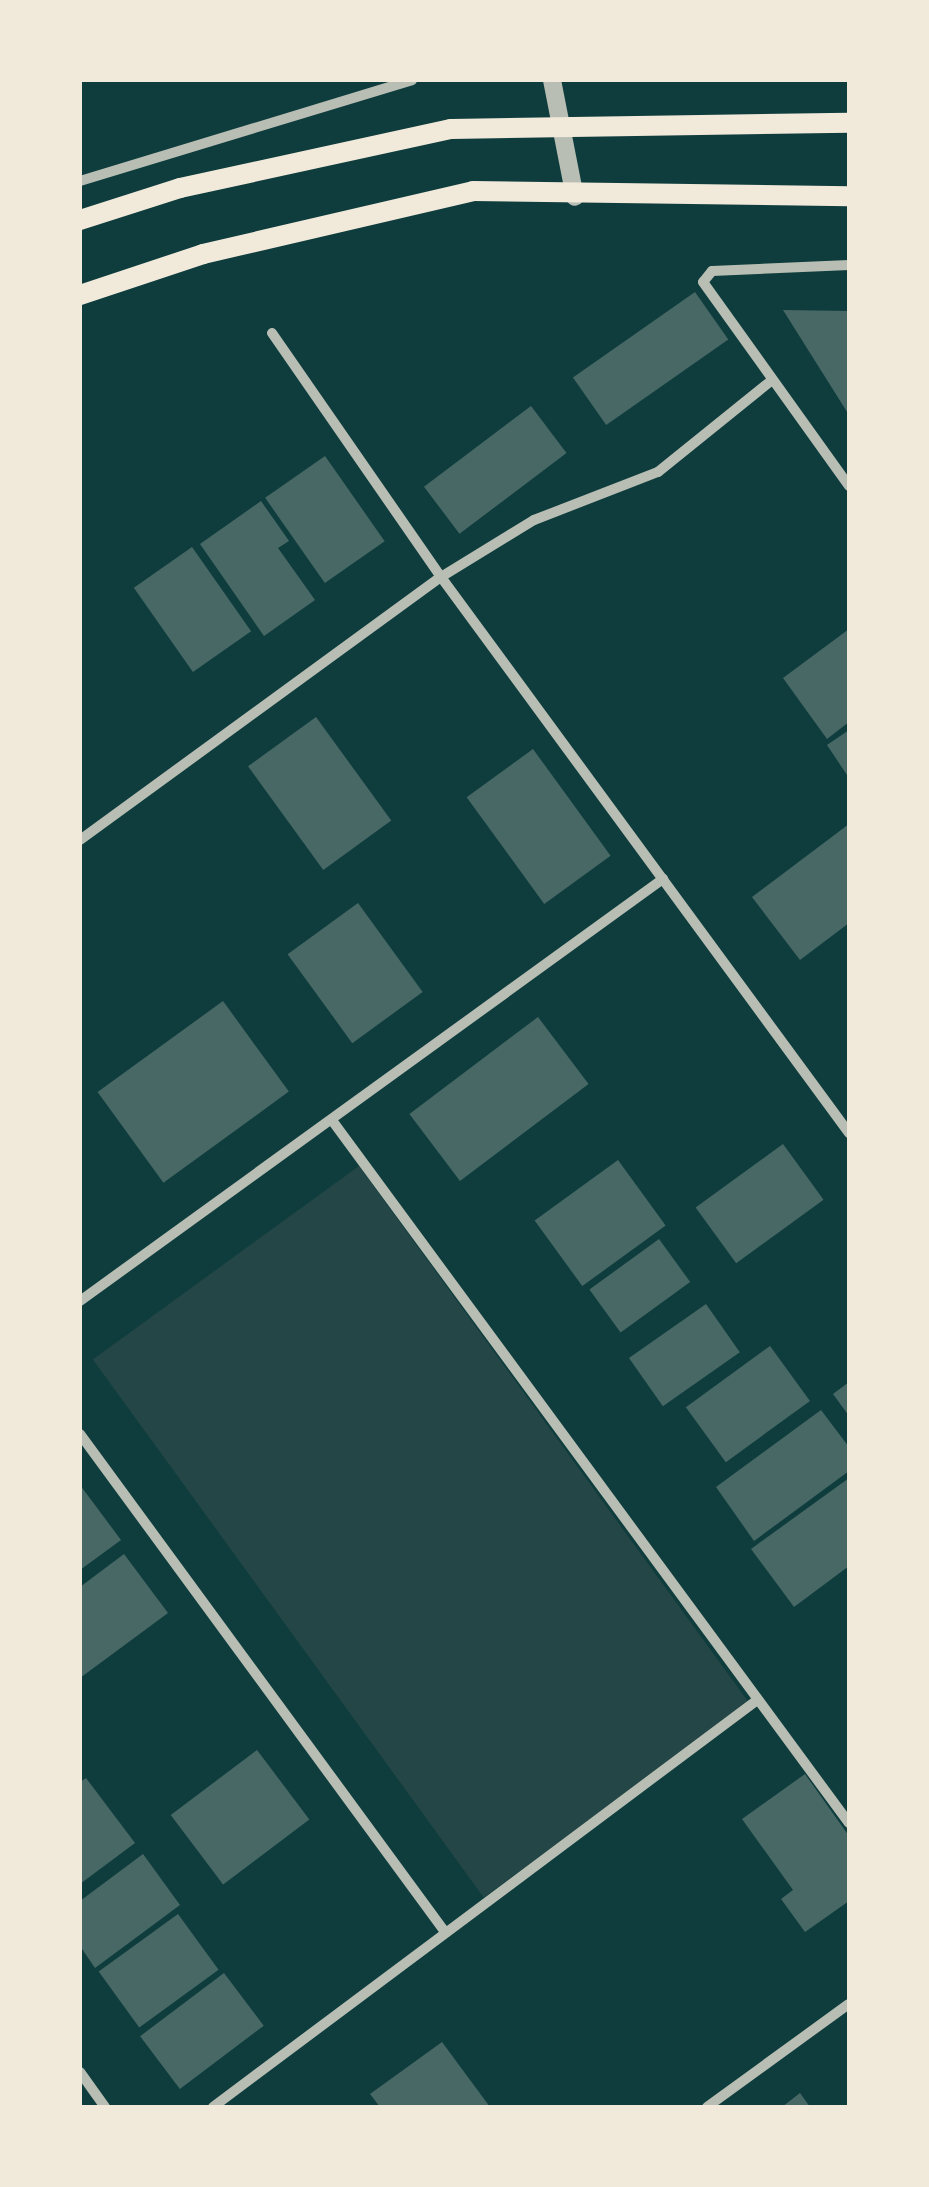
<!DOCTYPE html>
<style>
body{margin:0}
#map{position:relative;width:929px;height:2187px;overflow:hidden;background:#0f3d3e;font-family:Overpass,sans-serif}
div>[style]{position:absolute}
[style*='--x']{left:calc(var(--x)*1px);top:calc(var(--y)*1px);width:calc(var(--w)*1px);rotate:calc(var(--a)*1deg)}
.green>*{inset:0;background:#244646;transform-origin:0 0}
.building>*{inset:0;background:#486865;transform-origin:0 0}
.minor>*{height:10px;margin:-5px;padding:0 5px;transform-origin:5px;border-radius:5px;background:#b8beb3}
.tertiary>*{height:18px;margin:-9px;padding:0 9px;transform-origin:9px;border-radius:9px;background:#b8beb3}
.secondary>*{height:20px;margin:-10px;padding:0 10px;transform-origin:10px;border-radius:10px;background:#f1e9da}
span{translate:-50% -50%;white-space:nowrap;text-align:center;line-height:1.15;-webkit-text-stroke:8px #f1e9da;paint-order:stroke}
.frame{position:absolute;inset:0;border:82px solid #f1e9da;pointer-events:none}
</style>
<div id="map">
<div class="green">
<div style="left:359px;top:1166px;width:665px;height:329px;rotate:54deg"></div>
</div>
<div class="building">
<div style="left:695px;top:292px;width:58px;height:149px;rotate:55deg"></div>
<div style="clip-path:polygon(783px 310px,849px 311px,849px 415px)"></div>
<div style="left:531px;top:406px;width:59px;height:134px;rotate:53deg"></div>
<div style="left:325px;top:456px;width:104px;height:73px;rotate:55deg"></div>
<div style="clip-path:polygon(261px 501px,289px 541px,278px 548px,315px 600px,264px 636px,200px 544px)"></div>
<div style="left:192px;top:547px;width:103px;height:71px;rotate:55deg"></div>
<div style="clip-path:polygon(849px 629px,849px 722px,827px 739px,783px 678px)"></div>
<div style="left:316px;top:717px;width:128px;height:84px;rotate:54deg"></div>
<div style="clip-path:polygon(849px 730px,849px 778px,827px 745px)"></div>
<div style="left:533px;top:749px;width:132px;height:82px;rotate:54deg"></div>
<div style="clip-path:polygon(849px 824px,849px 923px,800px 960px,752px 897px)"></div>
<div style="left:358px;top:903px;width:110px;height:87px;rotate:54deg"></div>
<div style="left:223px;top:1001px;width:112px;height:155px;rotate:54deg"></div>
<div style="left:538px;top:1017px;width:84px;height:161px;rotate:53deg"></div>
<div style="left:783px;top:1144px;width:69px;height:108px;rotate:54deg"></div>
<div style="left:618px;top:1160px;width:81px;height:103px;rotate:54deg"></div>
<div style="left:659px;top:1239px;width:53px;height:86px;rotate:54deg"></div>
<div style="left:706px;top:1304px;width:59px;height:94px;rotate:55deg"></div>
<div style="left:770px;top:1346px;width:68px;height:104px;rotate:54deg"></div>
<div style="clip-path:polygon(849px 1382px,849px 1416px,833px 1394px)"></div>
<div style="clip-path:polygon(821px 1410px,849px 1447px,849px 1471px,754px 1541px,716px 1487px)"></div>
<div style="clip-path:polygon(849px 1478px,849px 1566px,794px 1607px,751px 1549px)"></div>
<div style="clip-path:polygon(80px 1485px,121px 1540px,80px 1570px)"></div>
<div style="clip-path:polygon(124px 1554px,168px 1613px,80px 1678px,80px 1587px)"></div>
<div style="left:257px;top:1750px;width:87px;height:108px;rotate:53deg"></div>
<div style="clip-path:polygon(805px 1774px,849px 1836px,849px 1901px,805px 1932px,781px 1899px,793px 1890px,742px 1819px)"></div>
<div style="clip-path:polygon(86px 1778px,135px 1843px,80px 1884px,80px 1782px)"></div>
<div style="clip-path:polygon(143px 1854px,180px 1905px,95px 1968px,80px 1946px,80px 1901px)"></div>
<div style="left:178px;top:1914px;width:69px;height:98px;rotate:54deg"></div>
<div style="left:224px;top:1973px;width:66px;height:105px;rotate:53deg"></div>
<div style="clip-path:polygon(442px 2042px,490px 2107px,380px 2107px,370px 2094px)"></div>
<div style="clip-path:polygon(800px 2093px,810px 2107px,782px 2107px)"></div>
</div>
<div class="minor">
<div style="--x:80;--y:181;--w:347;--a:-16.9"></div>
<div style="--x:849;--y:265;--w:137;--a:177.5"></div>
<div style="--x:712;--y:271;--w:14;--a:129"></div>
<div style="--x:703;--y:282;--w:251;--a:54.4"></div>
<div style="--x:272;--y:333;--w:297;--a:55.3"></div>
<div style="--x:441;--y:577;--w:690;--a:53.73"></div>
<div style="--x:80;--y:840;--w:447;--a:-36.1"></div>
<div style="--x:441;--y:577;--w:109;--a:-31.5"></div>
<div style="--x:534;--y:520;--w:133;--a:-21.2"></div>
<div style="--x:658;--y:472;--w:146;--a:-38.9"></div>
<div style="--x:334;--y:1123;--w:869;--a:53.66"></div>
<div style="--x:80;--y:1301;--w:720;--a:-35.9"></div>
<div style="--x:80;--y:1434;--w:617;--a:53.76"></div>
<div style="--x:80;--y:2072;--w:43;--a:54.5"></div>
<div style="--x:213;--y:2107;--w:678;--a:-36.79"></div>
<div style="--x:707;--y:2107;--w:175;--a:-36"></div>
</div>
<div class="tertiary">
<div style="--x:552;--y:80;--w:119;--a:78.9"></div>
</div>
<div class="secondary">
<div style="--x:80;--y:220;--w:105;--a:-17.7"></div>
<div style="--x:180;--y:188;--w:277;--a:-12.3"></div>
<div style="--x:451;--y:129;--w:398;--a:-0.9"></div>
<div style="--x:80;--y:295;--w:130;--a:-18.4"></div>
<div style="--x:203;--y:254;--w:277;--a:-13.1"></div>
<div style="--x:473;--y:191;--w:376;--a:0.8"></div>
</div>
<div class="frame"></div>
</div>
